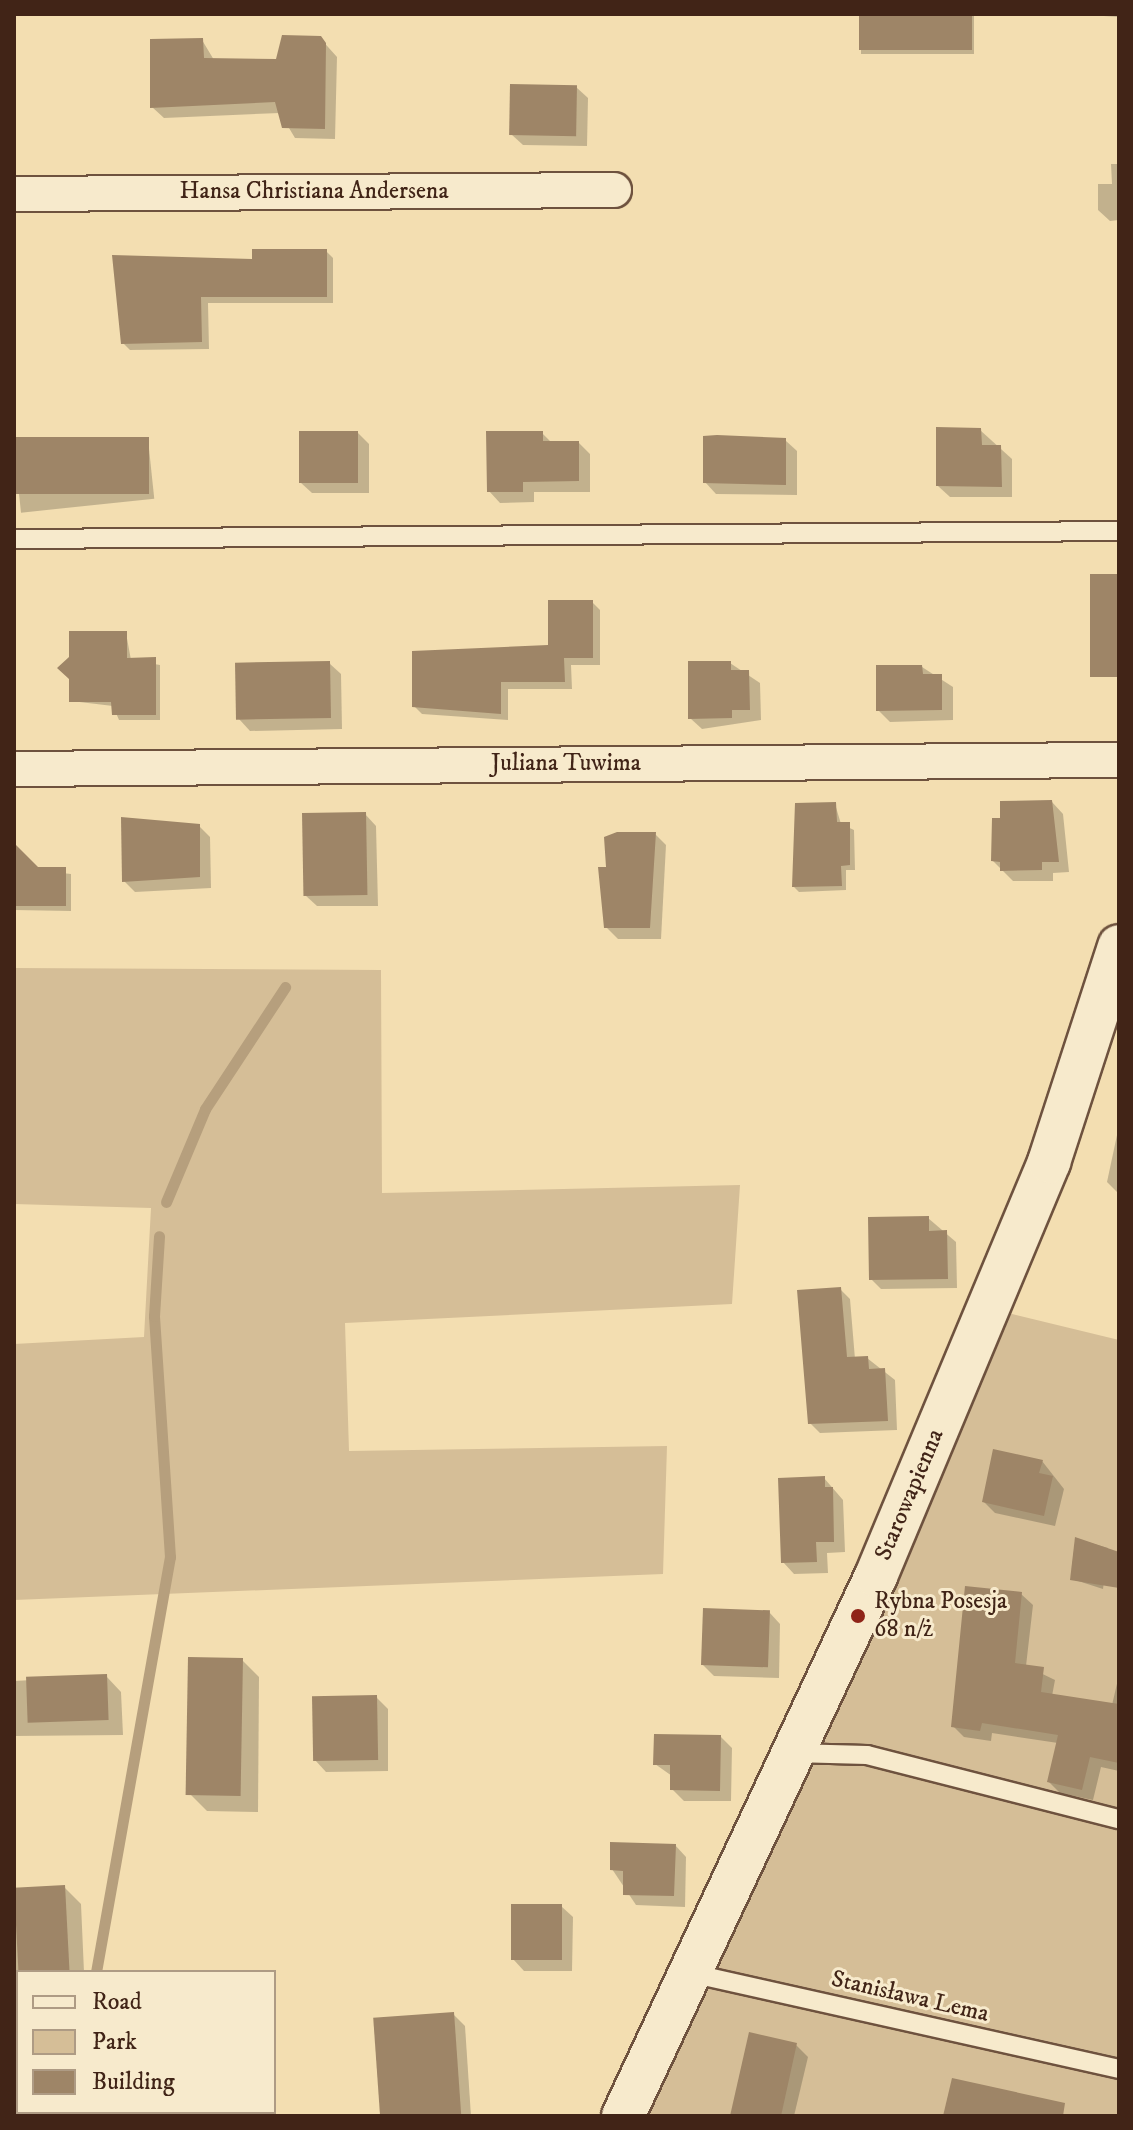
<!DOCTYPE html>
<meta charset="utf-8">
<style>
body{margin:0}
#map{position:relative;width:1133px;height:2130px;overflow:hidden;background:#f3deb1;font-family:"IM FELL DW Pica",serif}
div>[style]{position:absolute}
[style*='--x']{left:calc(var(--x)*1px);top:calc(var(--y)*1px);width:calc(var(--w)*1px);rotate:calc(var(--a)*1deg)}
.green>*{inset:0;background:#d5be97}
.shadow>*{inset:0;background:#0003;transform-origin:0 0}
.stream>*{height:11px;margin:-5.5px;padding:0 5.5px;transform-origin:5.5px;border-radius:5.5px;background:#b69f7d}
.building>*{inset:0;background:#9e8567;transform-origin:0 0}
.roads{filter:drop-shadow(2px 0 #6e523e) drop-shadow(-2px 0 #6e523e) drop-shadow(0 2px #6e523e) drop-shadow(0 -2px #6e523e)}
.service>*{height:18px;margin:-9px;padding:0 9px;transform-origin:9px;border-radius:9px;background:#f7eacc}
.minor>*{height:34px;margin:-17px;padding:0 17px;transform-origin:17px;border-radius:17px;background:#f7eacc}
.tertiary>*{height:42px;margin:-21px;padding:0 21px;transform-origin:21px;border-radius:21px;background:#f7eacc}
.dots>*{width:22px;height:22px;translate:-50% -50%;box-sizing:border-box;border:4px solid #f7eacc;border-radius:50%}
span{translate:-50% -50%;white-space:nowrap;text-align:center;line-height:1.15;-webkit-text-stroke:6px #f7eacc;paint-order:stroke}
.street-label{font-size:24px;color:#412417}
.poi-label{font-size:24px;color:#412417}
.left{translate:0 -50%;text-align:left}
.frame{position:absolute;inset:0;border:16px solid #412417;pointer-events:none}
.legend{position:absolute;left:16px;top:1970px;width:260px;height:144px;box-sizing:border-box;background:#f7eacc;border:2px solid #ae9b84;margin:0;padding:10px 14px;list-style:none;font-size:24px;color:#412417}
.legend li{display:flex;align-items:center;gap:16px;height:40px}
.legend b{width:40px;border:2px solid #ae9b84}
</style>
<div id="map">
<div class="green">
<div style="clip-path:polygon(14px 968px,381px 970px,382px 1193px,740px 1185px,732px 1304px,345px 1323px,349px 1451px,667px 1446px,663px 1574px,14px 1600px,14px 1344px,144px 1337px,151px 1208px,14px 1204px)"></div>
<div style="clip-path:polygon(1008px 1313px,1119px 1340px,1119px 2116px,631px 2116px)"></div>
</div>
<div class="shadow">
<div style="left:861px;top:14px;width:113px;height:40px"></div>
<div style="clip-path:polygon(1119px 14px,1119px 17px,1073px 14px)"></div>
<div style="clip-path:polygon(320px 38px,337px 57px,335px 139px,295px 138px,280px 113px,164px 118px,152px 107px,202px 40px,214px 60px,277px 61px)"></div>
<div style="clip-path:polygon(576px 87px,588px 98px,587px 146px,523px 145px,511px 134px)"></div>
<div style="clip-path:polygon(1111px 164px,1119px 164px,1119px 220px,1110px 221px,1098px 210px,1098px 184px,1112px 184px)"></div>
<div style="clip-path:polygon(326px 251px,333px 258px,333px 303px,208px 303px,209px 349px,130px 350px,123px 343px,254px 261px)"></div>
<div style="clip-path:polygon(980px 430px,1012px 459px,1012px 497px,950px 497px,938px 486px)"></div>
<div style="clip-path:polygon(358px 433px,369px 444px,369px 493px,312px 493px,300px 482px)"></div>
<div style="clip-path:polygon(542px 433px,552px 443px,579px 443px,590px 454px,590px 492px,534px 492px,534px 502px,500px 503px,489px 491px)"></div>
<div style="left:148px;top:439px;width:60px;height:134px;rotate:84deg"></div>
<div style="clip-path:polygon(785px 440px,797px 451px,797px 495px,716px 494px,705px 482px)"></div>
<div style="clip-path:polygon(592px 602px,600px 610px,600px 665px,571px 665px,572px 689px,508px 689px,508px 720px,422px 714px,414px 706px,550px 647px)"></div>
<div style="clip-path:polygon(126px 633px,131px 660px,160px 665px,160px 720px,119px 720px,113px 706px,71px 701px)"></div>
<div style="clip-path:polygon(329px 663px,341px 674px,342px 729px,250px 731px,239px 719px)"></div>
<div style="clip-path:polygon(730px 663px,760px 683px,761px 720px,702px 729px,690px 718px)"></div>
<div style="clip-path:polygon(922px 667px,953px 687px,953px 720px,890px 722px,878px 710px)"></div>
<div style="clip-path:polygon(1052px 802px,1063px 814px,1069px 872px,1053px 873px,1053px 881px,1013px 881px,993px 861px,1002px 820px)"></div>
<div style="clip-path:polygon(835px 804px,841px 824px,854px 830px,855px 870px,846px 870px,846px 890px,799px 892px,794px 887px)"></div>
<div style="clip-path:polygon(365px 814px,376px 826px,378px 906px,317px 906px,305px 895px)"></div>
<div style="clip-path:polygon(199px 826px,210px 837px,211px 888px,135px 892px,124px 881px)"></div>
<div style="clip-path:polygon(655px 834px,666px 845px,661px 939px,618px 939px,606px 927px,608px 869px)"></div>
<div style="clip-path:polygon(14px 846px,26px 869px,71px 874px,71px 911px,14px 910px)"></div>
<div style="clip-path:polygon(1117px 1135px,1119px 1135px,1119px 1194px,1107px 1182px)"></div>
<div style="clip-path:polygon(928px 1218px,956px 1242px,957px 1288px,881px 1289px,871px 1279px)"></div>
<div style="clip-path:polygon(840px 1289px,850px 1299px,855px 1359px,867px 1358px,895px 1380px,897px 1430px,820px 1433px,810px 1423px)"></div>
<div style="clip-path:polygon(1042px 1461px,1064px 1489px,1055px 1526px,995px 1513px,984px 1502px)"></div>
<div style="clip-path:polygon(824px 1478px,843px 1500px,845px 1552px,827px 1553px,828px 1573px,794px 1574px,783px 1562px)"></div>
<div style="clip-path:polygon(1077px 1539px,1108px 1548px,1103px 1589px,1072px 1579px)"></div>
<div style="clip-path:polygon(1021px 1594px,1033px 1605px,1026px 1666px,1055px 1680px,1052px 1696px,1112px 1705px,1119px 1675px,1119px 1771px,1101px 1767px,1093px 1800px,1060px 1793px,1049px 1782px,1058px 1743px,992px 1733px,991px 1741px,964px 1737px,953px 1726px)"></div>
<div style="clip-path:polygon(769px 1612px,780px 1624px,779px 1678px,714px 1676px,703px 1665px)"></div>
<div style="clip-path:polygon(242px 1660px,259px 1677px,258px 1812px,207px 1811px,190px 1794px)"></div>
<div style="clip-path:polygon(106px 1676px,121px 1692px,123px 1735px,14px 1736px,14px 1681px)"></div>
<div style="clip-path:polygon(376px 1697px,388px 1709px,388px 1771px,326px 1772px,315px 1760px)"></div>
<div style="clip-path:polygon(721px 1737px,732px 1748px,731px 1801px,684px 1801px,672px 1789px,672px 1776px,655px 1764px)"></div>
<div style="clip-path:polygon(675px 1845px,686px 1857px,685px 1907px,636px 1905px,612px 1869px)"></div>
<div style="clip-path:polygon(64px 1887px,81px 1904px,84px 1972px,18px 1972px,14px 1995px,14px 1889px)"></div>
<div style="clip-path:polygon(561px 1906px,573px 1917px,572px 1971px,524px 1971px,513px 1959px)"></div>
<div style="clip-path:polygon(453px 2014px,465px 2026px,471px 2116px,386px 2116px)"></div>
<div style="clip-path:polygon(796px 2045px,808px 2057px,794px 2116px,733px 2116px)"></div>
</div>
<div class="stream">
<div style="--x:166;--y:1202;--w:101;--a:-67.2"></div>
<div style="--x:205;--y:1109;--w:146;--a:-56.7"></div>
<div style="--x:96;--y:1972;--w:422;--a:-79.9"></div>
<div style="--x:170;--y:1557;--w:242;--a:-93.8"></div>
<div style="--x:154;--y:1316;--w:80;--a:-86.4"></div>
<div style="--x:72;--y:2116;--w:4;--a:-90"></div>
</div>
<div class="building">
<div style="left:859px;top:14px;width:113px;height:36px"></div>
<div style="clip-path:polygon(282px 35px,321px 36px,326px 43px,325px 129px,282px 128px,275px 102px,150px 108px,150px 39px,203px 38px,204px 58px,276px 59px)"></div>
<div style="left:510px;top:84px;width:67px;height:51px;rotate:1deg"></div>
<div style="clip-path:polygon(252px 249px,327px 249px,327px 297px,201px 297px,202px 342px,121px 344px,112px 255px,252px 259px)"></div>
<div style="clip-path:polygon(936px 427px,981px 428px,982px 445px,1001px 445px,1002px 487px,936px 486px)"></div>
<div style="left:299px;top:431px;width:59px;height:52px"></div>
<div style="clip-path:polygon(486px 431px,543px 431px,543px 441px,579px 441px,579px 481px,523px 482px,523px 492px,487px 492px)"></div>
<div style="clip-path:polygon(717px 435px,786px 438px,786px 485px,703px 483px,703px 436px)"></div>
<div style="left:149px;top:437px;width:57px;height:135px;rotate:90deg"></div>
<div style="left:1090px;top:574px;width:29px;height:103px"></div>
<div style="clip-path:polygon(548px 600px,593px 600px,593px 658px,564px 658px,565px 682px,501px 682px,501px 714px,412px 707px,412px 651px,548px 645px)"></div>
<div style="clip-path:polygon(69px 631px,127px 631px,127px 658px,156px 657px,156px 715px,112px 715px,111px 702px,69px 702px,69px 679px,57px 668px,69px 657px)"></div>
<div style="left:330px;top:661px;width:57px;height:95px;rotate:89deg"></div>
<div style="clip-path:polygon(688px 661px,731px 661px,731px 670px,749px 670px,750px 710px,732px 710px,732px 718px,688px 719px)"></div>
<div style="clip-path:polygon(876px 665px,922px 665px,923px 674px,942px 674px,942px 710px,876px 711px)"></div>
<div style="clip-path:polygon(1052px 800px,1059px 862px,1042px 862px,1042px 870px,1000px 871px,1000px 862px,991px 861px,992px 818px,1000px 818px,1000px 801px)"></div>
<div style="clip-path:polygon(836px 802px,837px 822px,850px 822px,850px 865px,841px 866px,842px 886px,792px 887px,795px 803px)"></div>
<div style="left:366px;top:812px;width:83px;height:64px;rotate:89deg"></div>
<div style="clip-path:polygon(121px 817px,200px 824px,200px 877px,122px 882px)"></div>
<div style="clip-path:polygon(617px 832px,656px 832px,650px 928px,604px 928px,598px 867px,606px 867px,604px 837px)"></div>
<div style="clip-path:polygon(14px 843px,38px 867px,66px 867px,66px 906px,14px 906px)"></div>
<div style="clip-path:polygon(929px 1216px,929px 1231px,947px 1230px,948px 1279px,869px 1280px,868px 1217px)"></div>
<div style="clip-path:polygon(841px 1287px,847px 1357px,868px 1356px,869px 1369px,885px 1368px,888px 1421px,808px 1424px,797px 1290px)"></div>
<div style="clip-path:polygon(993px 1449px,1043px 1460px,1039px 1473px,1053px 1476px,1044px 1516px,982px 1502px)"></div>
<div style="clip-path:polygon(825px 1476px,825px 1487px,833px 1487px,834px 1542px,816px 1542px,817px 1562px,781px 1563px,778px 1478px)"></div>
<div style="clip-path:polygon(1075px 1537px,1119px 1552px,1119px 1588px,1070px 1580px)"></div>
<div style="clip-path:polygon(965px 1586px,1022px 1592px,1015px 1663px,1044px 1667px,1041px 1692px,1119px 1704px,1119px 1763px,1090px 1757px,1082px 1790px,1047px 1782px,1058px 1735px,982px 1723px,980px 1731px,951px 1727px)"></div>
<div style="left:703px;top:1608px;width:67px;height:57px;rotate:2deg"></div>
<div style="left:188px;top:1657px;width:55px;height:138px;rotate:1deg"></div>
<div style="left:107px;top:1674px;width:46px;height:81px;rotate:88deg"></div>
<div style="left:377px;top:1695px;width:65px;height:65px;rotate:89deg"></div>
<div style="clip-path:polygon(654px 1734px,721px 1735px,720px 1791px,670px 1790px,670px 1765px,653px 1765px)"></div>
<div style="clip-path:polygon(610px 1842px,676px 1844px,674px 1896px,623px 1895px,623px 1871px,610px 1870px)"></div>
<div style="left:65px;top:1885px;width:87px;height:51px;rotate:87deg"></div>
<div style="left:511px;top:1904px;width:51px;height:56px"></div>
<div style="left:454px;top:2012px;width:104px;height:81px;rotate:86deg"></div>
<div style="clip-path:polygon(749px 2032px,797px 2043px,781px 2116px,730px 2116px)"></div>
<div style="clip-path:polygon(952px 2078px,1065px 2103px,1063px 2116px,943px 2116px)"></div>
</div>
<div class="roads">
<div class="service">
<div style="--x:14;--y:539;--w:1105;--a:-0.41"></div>
<div style="--x:793;--y:1753;--w:74;--a:1.5"></div>
<div style="--x:867;--y:1755;--w:260;--a:14.3"></div>
<div style="--x:690;--y:1973;--w:440;--a:12.6"></div>
</div>
<div class="minor">
<div style="--x:14;--y:194;--w:600;--a:-0.38"></div>
<div style="--x:14;--y:769;--w:1105;--a:-0.47"></div>
</div>
<div class="tertiary">
<div style="--x:623;--y:2116;--w:596;--a:-64.9"></div>
<div style="--x:876;--y:1576;--w:449;--a:-67.3"></div>
<div style="--x:1049;--y:1162;--w:227;--a:-72"></div>
</div>
</div>
<div class="dots">
<div style="left:858px;top:1616px;background:#8f2418"></div>
</div>
<div class="street-label">
<span style="left:314px;top:192px">Hansa Christiana Andersena</span>
<span style="left:566px;top:764px">Juliana Tuwima</span>
<span style="left:910px;top:1495px;rotate:-67deg">Starowapienna</span>
<span style="left:910px;top:1997px;rotate:13deg">Stanisława Lema</span>
</div>
<div class="poi-label">
<span class="left" style="left:874px;top:1616px">Rybna Posesja<br>68 n/ż</span>
</div>
<div class="frame"></div>
<ul class="legend">
<li><b style="height:10px;background:#f7eacc"></b>Road</li>
<li><b style="height:22px;background:#d5be97"></b>Park</li>
<li><b style="height:22px;background:#9e8567"></b>Building</li>
</ul>
</div>
